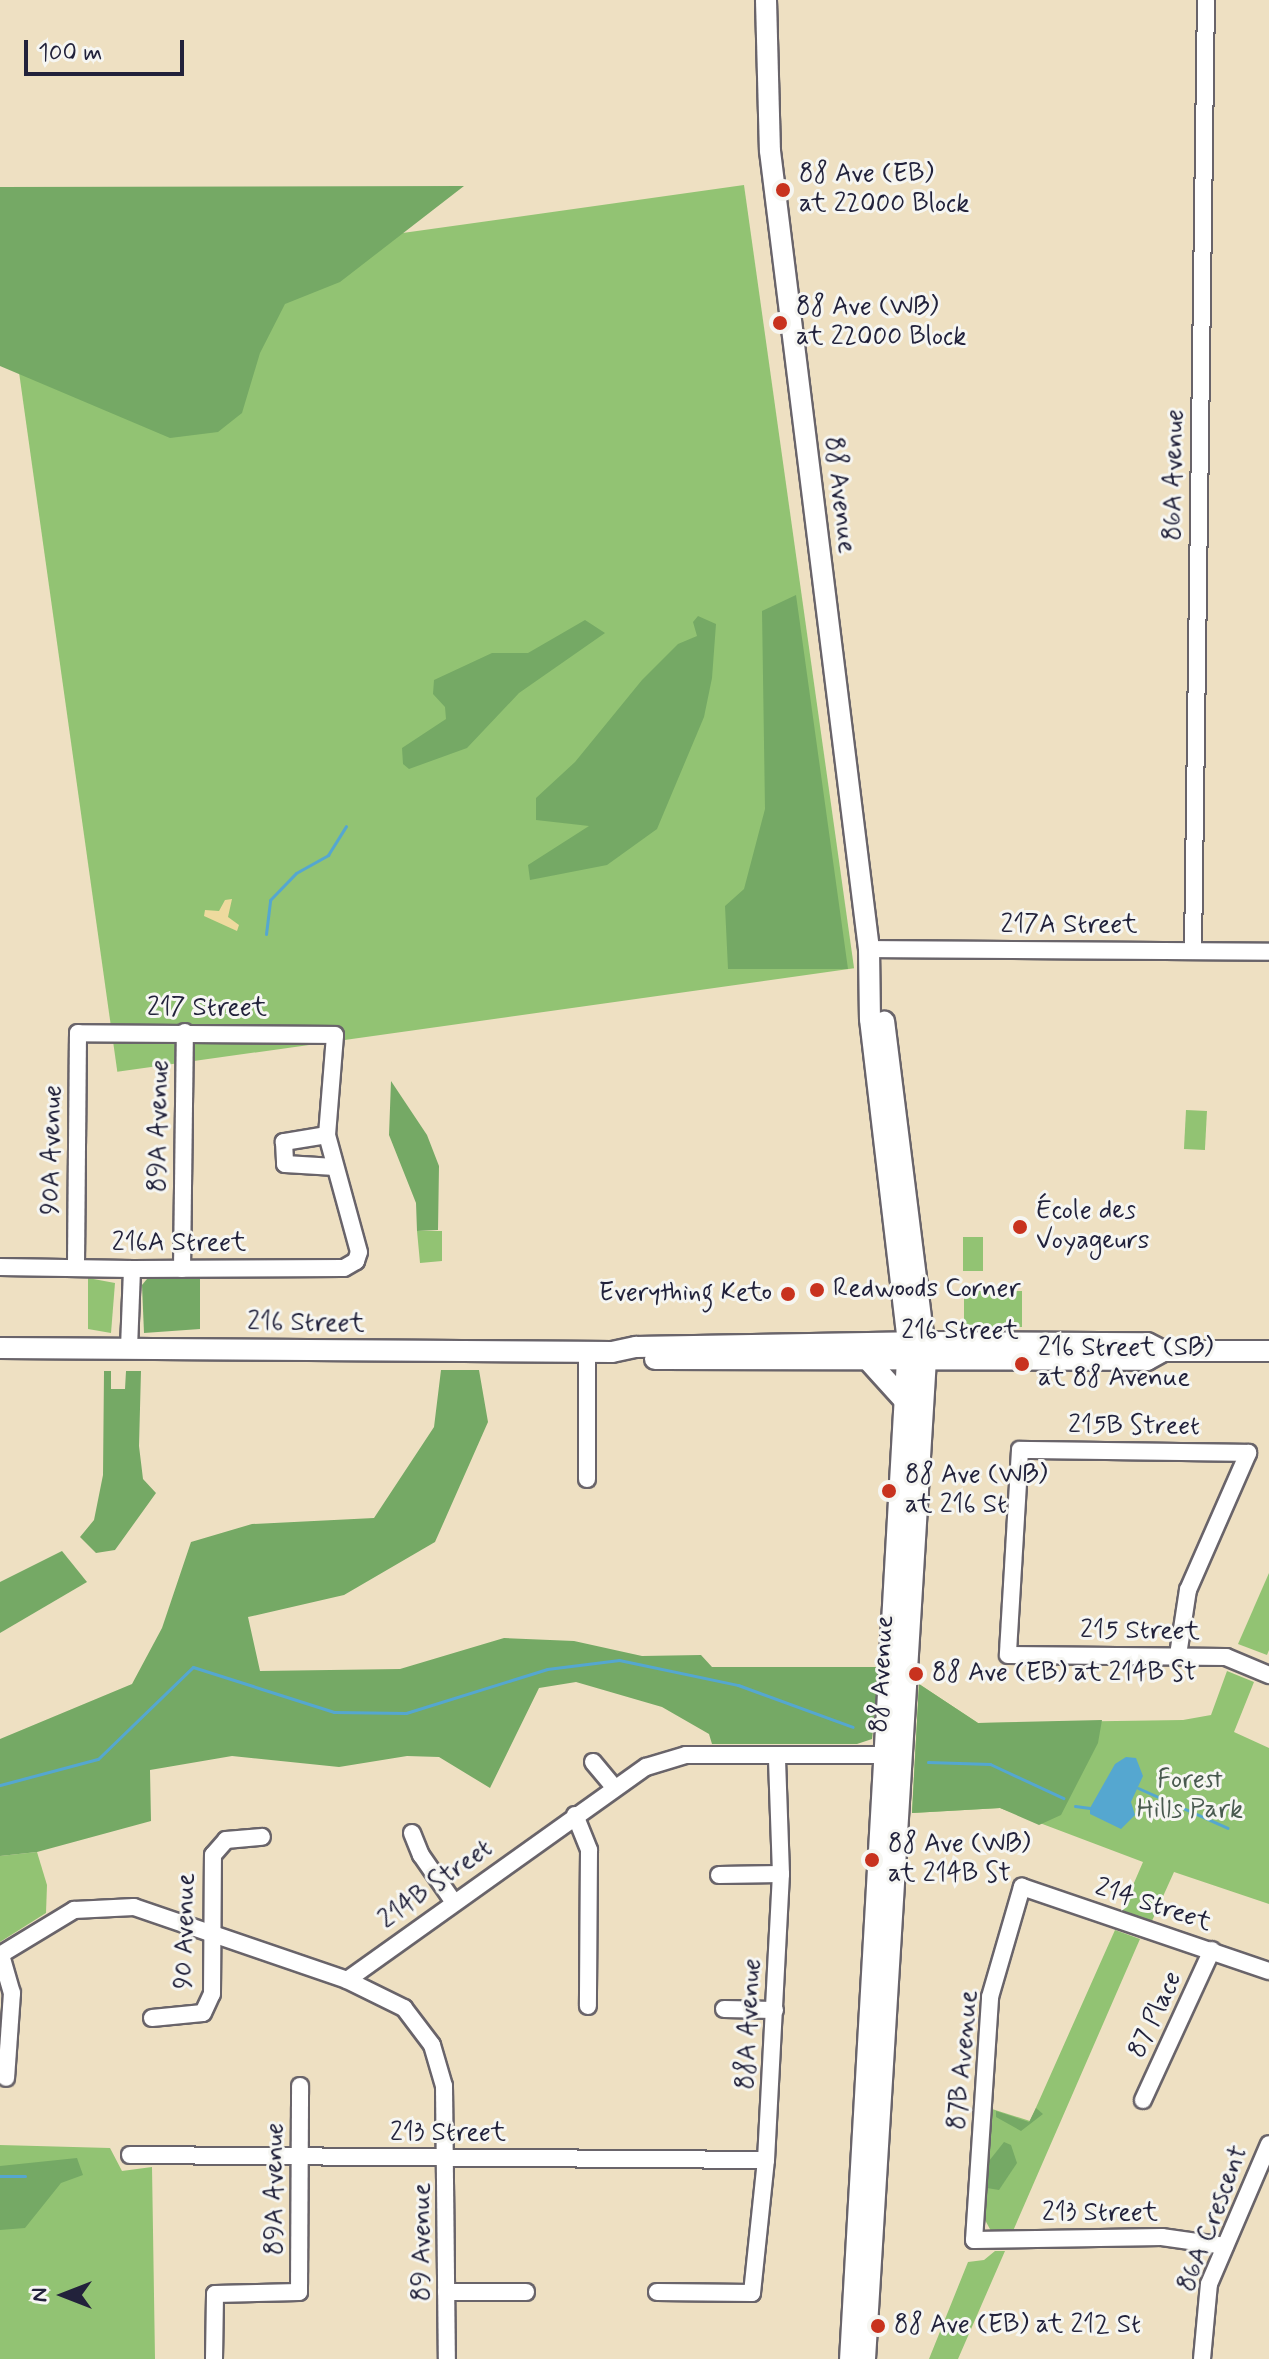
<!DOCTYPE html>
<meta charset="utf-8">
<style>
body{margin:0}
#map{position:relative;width:1269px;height:2359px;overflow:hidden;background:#eee0c2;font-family:Mynerve,sans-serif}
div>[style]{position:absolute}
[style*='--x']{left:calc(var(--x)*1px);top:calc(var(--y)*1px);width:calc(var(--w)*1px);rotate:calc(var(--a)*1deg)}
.green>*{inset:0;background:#92c373;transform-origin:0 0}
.forest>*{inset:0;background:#75a965}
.sand>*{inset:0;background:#eeda9e}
.water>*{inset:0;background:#55a7d0}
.stream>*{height:3px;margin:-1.5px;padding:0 1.5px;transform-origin:1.5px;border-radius:1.5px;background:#55a7d0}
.roads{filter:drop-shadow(2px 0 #69646a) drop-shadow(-2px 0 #69646a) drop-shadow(0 2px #69646a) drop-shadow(0 -2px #69646a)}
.minor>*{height:16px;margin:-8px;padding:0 8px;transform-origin:8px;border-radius:8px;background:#fff}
.major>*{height:20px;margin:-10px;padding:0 10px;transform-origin:10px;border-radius:10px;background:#fff}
.dots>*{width:22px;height:22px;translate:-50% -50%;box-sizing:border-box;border:4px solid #f6f6f2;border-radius:50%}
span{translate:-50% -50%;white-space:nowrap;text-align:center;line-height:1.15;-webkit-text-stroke:6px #f6f6f2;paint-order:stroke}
.poi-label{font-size:26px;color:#22223b}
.left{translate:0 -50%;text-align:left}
.right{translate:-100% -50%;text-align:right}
.street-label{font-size:26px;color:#22223b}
.park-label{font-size:26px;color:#495a4f}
.north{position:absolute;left:24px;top:2255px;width:80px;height:80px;-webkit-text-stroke:6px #f6f6f2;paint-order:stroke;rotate:270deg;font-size:22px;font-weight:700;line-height:32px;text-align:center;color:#22223b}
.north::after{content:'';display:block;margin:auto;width:28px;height:36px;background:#22223b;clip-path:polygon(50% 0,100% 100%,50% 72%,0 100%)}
.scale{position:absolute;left:24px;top:40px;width:160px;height:36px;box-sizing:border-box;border:4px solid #22223b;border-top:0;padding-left:10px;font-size:24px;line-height:28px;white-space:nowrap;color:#22223b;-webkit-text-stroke:6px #f6f6f2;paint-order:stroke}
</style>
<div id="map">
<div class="green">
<div style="left:744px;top:185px;width:791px;height:744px;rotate:82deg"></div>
<div style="left:1186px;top:1110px;width:21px;height:39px;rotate:3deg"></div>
<div style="clip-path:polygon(417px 1231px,442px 1231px,442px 1261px,420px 1263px)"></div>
<div style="left:963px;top:1237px;width:20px;height:34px"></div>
<div style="clip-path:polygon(88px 1278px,115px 1283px,111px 1333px,88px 1329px)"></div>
<div style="left:964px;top:1291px;width:58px;height:36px"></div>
<div style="clip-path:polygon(1269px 1573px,1269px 1650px,1267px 1655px,1238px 1644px)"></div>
<div style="clip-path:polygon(1227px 1671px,1254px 1682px,1234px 1732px,1269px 1748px,1269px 1904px,1174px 1872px,1151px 1923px,1121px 1913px,1143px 1862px,1000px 1808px,912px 1813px,919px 1684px,978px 1723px,1183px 1720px,1211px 1715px)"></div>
<div style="clip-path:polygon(37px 1852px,47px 1885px,46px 1913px,0 1942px,0 1856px)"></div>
<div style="clip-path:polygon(1115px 1930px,1140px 1939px,1013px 2231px,991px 2231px,985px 2220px,992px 2109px,1030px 2121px)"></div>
<div style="clip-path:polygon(0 2145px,110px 2148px,122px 2171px,152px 2167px,155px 2359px,0 2359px)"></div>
<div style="clip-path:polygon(995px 2251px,1005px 2251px,958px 2359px,929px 2359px,968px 2262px,984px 2260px)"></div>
</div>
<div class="forest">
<div style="clip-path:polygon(464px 186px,340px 282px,285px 304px,260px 353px,242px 413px,218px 432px,170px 438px,0 366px,0 187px)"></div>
<div style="clip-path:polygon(796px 595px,848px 969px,728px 969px,725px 906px,744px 889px,765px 809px,762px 611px)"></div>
<div style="clip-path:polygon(698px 616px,716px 624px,712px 678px,704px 717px,657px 829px,607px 865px,530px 880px,528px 865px,589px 826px,536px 820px,536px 798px,575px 762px,642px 680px,678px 644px,697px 636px,693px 622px)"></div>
<div style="clip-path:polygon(585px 620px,605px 633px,519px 693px,467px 748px,409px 769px,403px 764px,402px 748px,446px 719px,445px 707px,433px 694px,434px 680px,492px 653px,528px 653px)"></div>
<div style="clip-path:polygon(391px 1081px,427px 1135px,439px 1166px,438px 1230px,417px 1231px,416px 1203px,389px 1135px)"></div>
<div style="clip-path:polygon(147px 1279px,200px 1279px,200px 1329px,144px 1333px,142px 1285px)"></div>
<div style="clip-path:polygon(441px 1370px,479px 1370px,488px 1422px,435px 1542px,344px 1595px,248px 1617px,260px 1671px,400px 1669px,504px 1638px,574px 1641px,642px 1656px,701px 1655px,712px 1667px,880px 1667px,872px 1739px,857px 1744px,712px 1744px,709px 1734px,662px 1707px,576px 1682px,539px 1688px,490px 1788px,439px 1757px,407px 1756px,339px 1767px,232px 1756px,150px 1770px,151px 1821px,37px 1852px,0 1856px,0 1739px,132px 1684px,162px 1628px,191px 1542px,252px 1524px,374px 1518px,434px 1427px)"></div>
<div style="clip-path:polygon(104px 1371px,111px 1371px,111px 1389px,125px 1389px,126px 1371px,141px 1371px,139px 1446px,143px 1479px,156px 1493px,115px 1550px,96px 1553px,80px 1537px,94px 1520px,103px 1475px)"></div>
<div style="clip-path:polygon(62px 1551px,87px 1582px,0 1633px,0 1582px)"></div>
<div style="clip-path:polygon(919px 1684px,978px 1723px,1102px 1720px,1098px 1743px,1061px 1815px,1039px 1825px,1000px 1808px,912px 1813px)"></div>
<div style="clip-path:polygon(1036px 2108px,1043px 2114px,1021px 2131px,996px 2117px,996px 2111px,1029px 2122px)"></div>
<div style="clip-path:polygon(1004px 2142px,1011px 2145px,1017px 2163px,999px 2190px,987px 2188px,989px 2161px)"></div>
<div style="clip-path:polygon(77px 2158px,83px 2175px,61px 2183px,25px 2228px,0 2230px,0 2166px)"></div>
</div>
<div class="sand">
<div style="clip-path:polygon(232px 899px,228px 917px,239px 925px,237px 931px,204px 916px,205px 910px,219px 911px,225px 900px)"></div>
</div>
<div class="water">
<div style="clip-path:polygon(1126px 1757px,1136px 1758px,1143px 1776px,1131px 1802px,1135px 1815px,1121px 1829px,1090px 1814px,1090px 1808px,1115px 1764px)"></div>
</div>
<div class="stream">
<div style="--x:266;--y:934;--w:34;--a:-83"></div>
<div style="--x:270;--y:900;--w:37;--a:-46"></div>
<div style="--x:296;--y:873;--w:37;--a:-29"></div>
<div style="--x:328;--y:855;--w:34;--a:-58"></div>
<div style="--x:928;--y:1762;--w:62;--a:1.8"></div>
<div style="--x:990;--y:1764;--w:81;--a:25"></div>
<div style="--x:0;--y:1785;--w:101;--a:-14.9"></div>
<div style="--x:98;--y:1759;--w:132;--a:-44.1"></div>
<div style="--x:193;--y:1667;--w:148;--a:17.7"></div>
<div style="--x:334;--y:1712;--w:72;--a:0.8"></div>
<div style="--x:406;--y:1713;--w:148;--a:-17.3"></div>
<div style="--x:547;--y:1669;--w:73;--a:-7.1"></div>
<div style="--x:619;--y:1660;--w:122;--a:11.9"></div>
<div style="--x:738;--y:1685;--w:122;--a:20.1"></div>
<div style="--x:1138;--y:1788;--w:98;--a:24"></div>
<div style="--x:1075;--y:1806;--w:15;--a:8"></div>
<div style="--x:0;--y:2176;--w:25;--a:0"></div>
</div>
<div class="roads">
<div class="minor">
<div style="--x:869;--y:949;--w:400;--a:0.4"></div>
<div style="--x:1193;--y:951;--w:951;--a:-89.22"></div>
<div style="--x:327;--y:1135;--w:44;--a:170.8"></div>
<div style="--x:284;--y:1142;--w:22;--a:87"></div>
<div style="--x:285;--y:1164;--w:50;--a:3.4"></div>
<div style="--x:0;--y:1267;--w:132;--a:0.9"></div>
<div style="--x:132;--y:1269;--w:212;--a:-0.3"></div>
<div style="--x:344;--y:1268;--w:14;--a:-30"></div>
<div style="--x:356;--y:1261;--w:9;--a:-72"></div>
<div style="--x:359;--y:1252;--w:121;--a:-105.3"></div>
<div style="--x:327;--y:1135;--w:100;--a:-85.4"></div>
<div style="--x:335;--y:1035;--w:257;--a:-179.6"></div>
<div style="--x:78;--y:1033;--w:235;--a:90.5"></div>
<div style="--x:182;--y:1269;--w:237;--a:-89.3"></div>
<div style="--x:129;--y:1348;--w:79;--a:-87.8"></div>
<div style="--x:587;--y:1352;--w:127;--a:90"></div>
<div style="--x:1178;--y:1655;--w:66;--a:-81.3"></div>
<div style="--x:1188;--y:1590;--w:150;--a:-66.3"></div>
<div style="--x:1248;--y:1453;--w:228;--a:-179.2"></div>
<div style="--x:1020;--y:1450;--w:205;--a:93.4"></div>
<div style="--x:1008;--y:1655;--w:218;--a:0.5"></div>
<div style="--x:1226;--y:1657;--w:47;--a:22.7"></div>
<div style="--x:593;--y:1762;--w:34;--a:50"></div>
<div style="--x:575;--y:1815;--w:38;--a:68"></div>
<div style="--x:589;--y:1850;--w:156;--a:90.4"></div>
<div style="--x:412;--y:1833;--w:24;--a:68"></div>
<div style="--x:421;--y:1855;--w:56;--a:55.2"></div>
<div style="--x:719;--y:1875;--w:62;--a:-0.9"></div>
<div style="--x:0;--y:1955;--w:87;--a:-31.3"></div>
<div style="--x:74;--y:1910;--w:60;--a:-2.9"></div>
<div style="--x:134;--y:1907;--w:225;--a:18.9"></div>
<div style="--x:347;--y:1980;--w:64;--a:26.2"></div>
<div style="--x:404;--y:2008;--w:46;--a:52.9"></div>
<div style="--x:432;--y:2045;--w:43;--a:73.7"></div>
<div style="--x:444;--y:2086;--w:273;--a:89.4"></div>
<div style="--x:1;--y:1955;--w:40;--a:74"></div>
<div style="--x:12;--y:1993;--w:85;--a:94"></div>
<div style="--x:347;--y:1980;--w:367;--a:-35.5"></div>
<div style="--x:646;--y:1767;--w:42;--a:-16.7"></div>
<div style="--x:686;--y:1755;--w:209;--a:0"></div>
<div style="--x:724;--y:2009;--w:51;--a:1.1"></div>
<div style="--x:152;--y:2018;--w:51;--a:-5.6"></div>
<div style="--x:203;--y:2013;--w:21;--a:-65"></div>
<div style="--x:212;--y:1994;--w:139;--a:-89.6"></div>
<div style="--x:213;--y:1855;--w:20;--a:-49"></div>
<div style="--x:226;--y:1840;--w:36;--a:-5"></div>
<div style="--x:1143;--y:2100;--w:165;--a:-65.3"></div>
<div style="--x:130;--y:2155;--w:636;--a:0.45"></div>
<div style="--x:1225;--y:2246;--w:64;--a:-171.9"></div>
<div style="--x:1162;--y:2237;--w:188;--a:179.1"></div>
<div style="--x:974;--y:2240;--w:244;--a:-86.2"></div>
<div style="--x:990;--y:1997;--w:115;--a:-73.8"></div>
<div style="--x:1022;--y:1887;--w:261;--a:18.8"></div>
<div style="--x:446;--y:2292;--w:80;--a:0"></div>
<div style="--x:657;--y:2292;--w:95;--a:0.6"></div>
<div style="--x:752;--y:2293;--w:134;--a:-84"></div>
<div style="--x:766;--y:2160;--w:286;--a:-87"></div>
<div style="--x:781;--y:1874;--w:116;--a:-92"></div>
<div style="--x:214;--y:2359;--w:65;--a:-89.1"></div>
<div style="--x:215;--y:2294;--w:84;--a:-1.4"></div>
<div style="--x:299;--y:2292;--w:206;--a:-89.7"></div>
<div style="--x:1202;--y:2359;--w:75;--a:-84.7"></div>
<div style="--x:1209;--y:2284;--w:152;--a:-66.8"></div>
</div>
<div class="major">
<div style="--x:766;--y:0;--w:151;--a:88.5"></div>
<div style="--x:770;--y:151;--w:804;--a:82.93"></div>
<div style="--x:869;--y:949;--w:70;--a:89.2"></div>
<div style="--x:870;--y:1019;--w:325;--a:83.3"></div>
<div style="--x:908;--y:1342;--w:1019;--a:93.26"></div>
<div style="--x:0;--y:1348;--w:612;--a:0.37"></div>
<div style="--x:612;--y:1352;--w:25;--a:-12"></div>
<div style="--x:636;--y:1347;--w:290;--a:-1"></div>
<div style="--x:926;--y:1342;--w:221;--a:0.3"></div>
<div style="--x:1147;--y:1343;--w:18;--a:27"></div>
<div style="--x:1163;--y:1351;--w:106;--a:0"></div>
<div style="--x:655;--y:1359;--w:492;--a:0.1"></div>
<div style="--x:1147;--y:1360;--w:18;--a:-29"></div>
<div style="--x:867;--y:1359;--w:58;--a:47.8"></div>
<div style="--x:865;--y:2359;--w:1003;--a:-86.51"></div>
<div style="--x:926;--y:1358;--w:339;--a:-97.1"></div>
</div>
</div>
<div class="dots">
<div style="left:783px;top:190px;background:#c8321e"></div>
<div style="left:780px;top:323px;background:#c8321e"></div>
<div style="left:1020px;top:1227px;background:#c8321e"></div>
<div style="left:817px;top:1290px;background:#c8321e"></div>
<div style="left:788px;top:1294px;background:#c8321e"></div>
<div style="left:1022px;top:1364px;background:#c8321e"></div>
<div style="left:889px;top:1491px;background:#c8321e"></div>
<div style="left:916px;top:1674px;background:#c8321e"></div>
<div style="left:872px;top:1860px;background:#c8321e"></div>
<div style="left:878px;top:2326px;background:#c8321e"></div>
</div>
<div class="poi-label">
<span class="left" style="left:799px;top:190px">88 Ave (EB)<br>at 22000 Block</span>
<span class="left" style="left:796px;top:323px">88 Ave (WB)<br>at 22000 Block</span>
<span class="left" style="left:1036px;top:1227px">École des<br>Voyageurs</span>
<span class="left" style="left:833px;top:1290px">Redwoods Corner</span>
<span class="right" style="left:772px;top:1294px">Everything Keto</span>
<span class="left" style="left:1038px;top:1364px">216 Street (SB)<br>at 88 Avenue</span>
<span class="left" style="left:905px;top:1491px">88 Ave (WB)<br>at 216 St</span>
<span class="left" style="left:932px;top:1674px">88 Ave (EB) at 214B St</span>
<span class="left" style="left:888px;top:1860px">88 Ave (WB)<br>at 214B St</span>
<span class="left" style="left:894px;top:2326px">88 Ave (EB) at 212 St</span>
</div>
<div class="street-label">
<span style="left:1175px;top:475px;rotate:-89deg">86A Avenue</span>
<span style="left:839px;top:495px;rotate:83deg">88 Avenue</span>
<span style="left:1069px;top:926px">217A Street</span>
<span style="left:207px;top:1009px">217 Street</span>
<span style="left:160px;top:1126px;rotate:-89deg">89A Avenue</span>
<span style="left:53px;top:1150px;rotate:-89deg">90A Avenue</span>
<span style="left:179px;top:1244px">216A Street</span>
<span style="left:306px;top:1324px;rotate:1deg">216 Street</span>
<span style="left:960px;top:1332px">216 Street</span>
<span style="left:1134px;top:1427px;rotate:1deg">215B Street</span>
<span style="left:1140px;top:1632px;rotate:1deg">215 Street</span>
<span style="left:883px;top:1674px;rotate:-87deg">88 Avenue</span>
<span style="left:436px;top:1885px;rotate:-36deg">214B Street</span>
<span style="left:1153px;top:1906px;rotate:18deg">214 Street</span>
<span style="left:186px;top:1931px;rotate:-89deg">90 Avenue</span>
<span style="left:1156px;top:2015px;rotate:-65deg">87 Place</span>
<span style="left:750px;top:2024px;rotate:-87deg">88A Avenue</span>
<span style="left:964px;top:2060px;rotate:-85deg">87B Avenue</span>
<span style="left:448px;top:2134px">213 Street</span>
<span style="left:276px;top:2189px;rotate:-90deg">89A Avenue</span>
<span style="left:1100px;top:2214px">213 Street</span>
<span style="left:1214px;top:2219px;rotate:-69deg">86A Crescent</span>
<span style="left:423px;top:2242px;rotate:-90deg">89 Avenue</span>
</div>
<div class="park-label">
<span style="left:1190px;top:1796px">Forest<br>Hills Park</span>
</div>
<div class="north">N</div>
<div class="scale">100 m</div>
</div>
